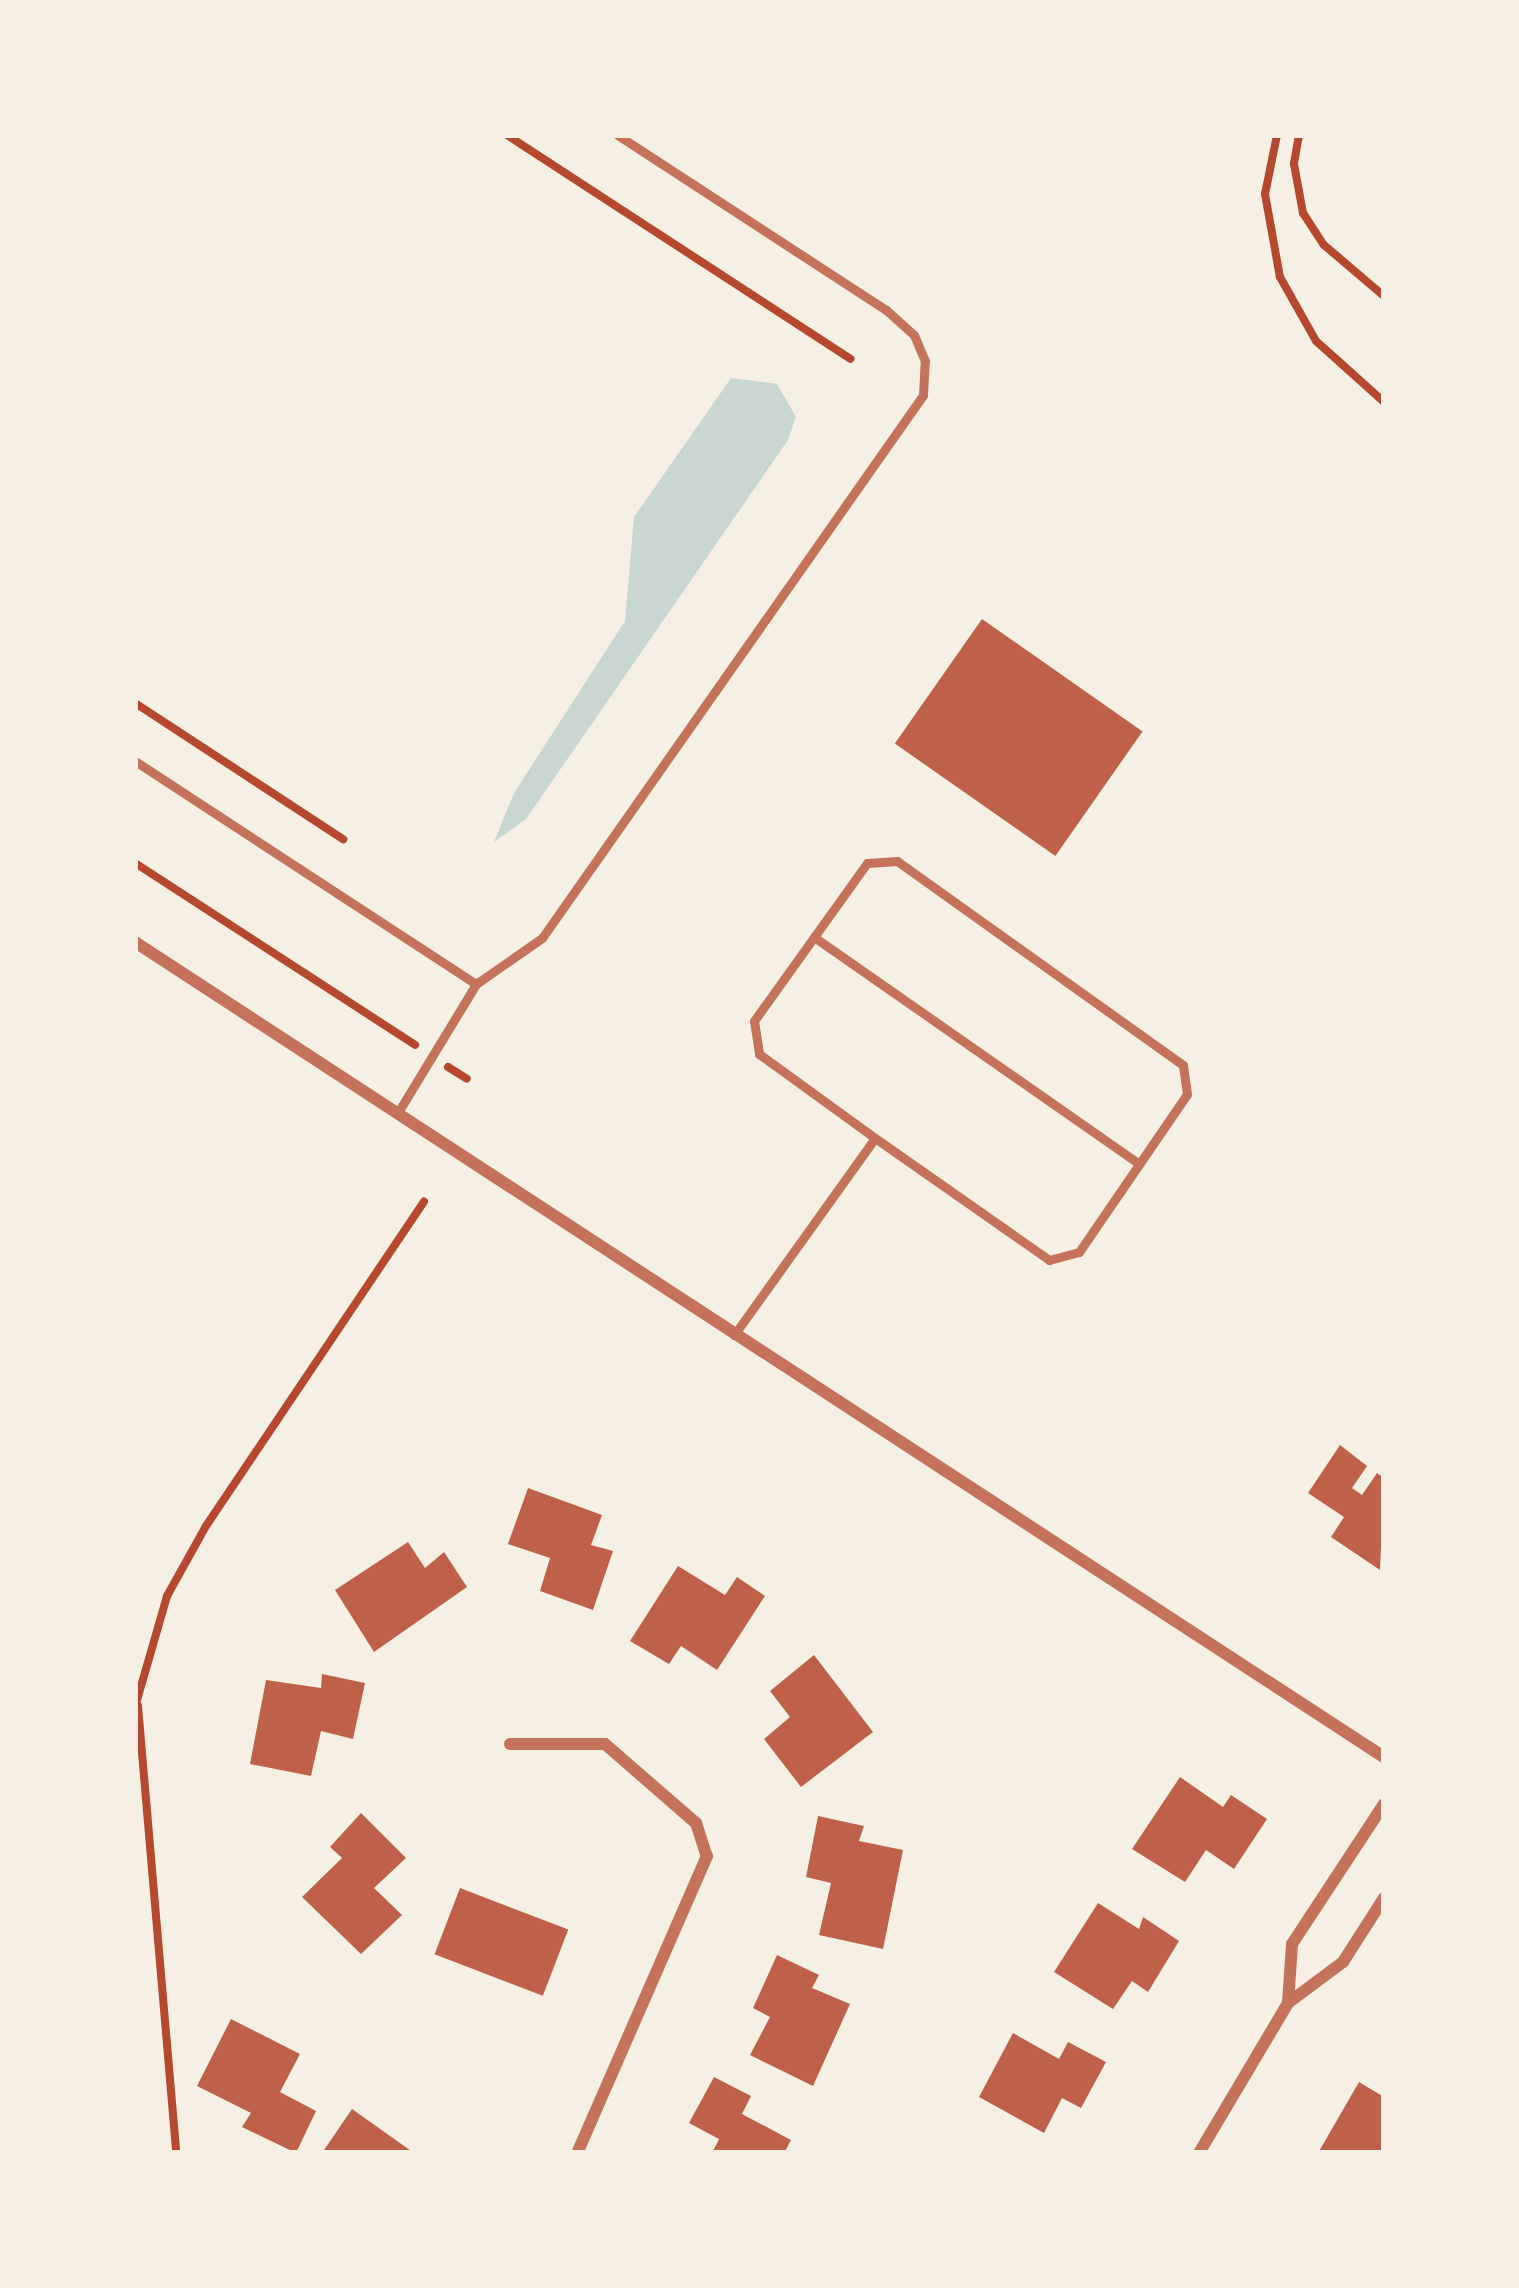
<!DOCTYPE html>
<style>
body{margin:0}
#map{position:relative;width:1519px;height:2288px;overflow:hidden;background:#f6efe4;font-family:Lora,serif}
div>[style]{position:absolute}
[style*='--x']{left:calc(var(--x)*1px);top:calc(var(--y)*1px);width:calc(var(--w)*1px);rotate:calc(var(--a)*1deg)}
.water>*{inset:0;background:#c9d6d2}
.building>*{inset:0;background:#bf614a;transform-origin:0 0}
.path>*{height:8px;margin:-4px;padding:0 4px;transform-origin:4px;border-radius:4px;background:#b5482f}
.service>*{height:9px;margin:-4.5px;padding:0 4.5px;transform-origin:4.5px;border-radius:4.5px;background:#c5725c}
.minor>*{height:12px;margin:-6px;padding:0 6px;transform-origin:6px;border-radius:6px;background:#c5725c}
span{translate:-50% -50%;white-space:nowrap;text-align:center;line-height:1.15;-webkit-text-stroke:12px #f6efe4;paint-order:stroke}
.frame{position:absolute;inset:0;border:138px solid #f6efe4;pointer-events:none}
</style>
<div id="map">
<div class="water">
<div style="clip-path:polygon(731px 378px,777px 384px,796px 417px,788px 440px,526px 819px,494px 842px,514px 793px,625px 621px,634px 517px)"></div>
</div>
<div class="building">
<div style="left:982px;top:619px;width:196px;height:152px;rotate:35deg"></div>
<div style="clip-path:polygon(1340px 1445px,1367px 1466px,1352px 1488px,1362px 1495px,1377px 1473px,1384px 1478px,1380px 1570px,1331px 1537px,1344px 1517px,1308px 1493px)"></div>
<div style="clip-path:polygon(528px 1488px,602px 1515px,591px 1545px,613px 1551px,593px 1610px,540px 1591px,550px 1558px,508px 1544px)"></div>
<div style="clip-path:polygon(408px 1542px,425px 1568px,444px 1552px,467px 1587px,374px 1652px,335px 1590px)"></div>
<div style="clip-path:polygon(678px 1566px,725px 1595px,737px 1577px,765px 1596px,717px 1670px,681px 1646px,669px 1664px,630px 1641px)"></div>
<div style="clip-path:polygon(814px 1655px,873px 1732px,801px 1787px,764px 1739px,790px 1717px,770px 1691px)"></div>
<div style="clip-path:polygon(322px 1674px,365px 1683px,353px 1739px,321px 1731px,311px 1776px,250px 1764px,266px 1680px,321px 1688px)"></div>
<div style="clip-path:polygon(1180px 1777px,1223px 1807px,1231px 1795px,1267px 1819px,1234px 1869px,1206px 1850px,1185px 1882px,1132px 1849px)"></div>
<div style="clip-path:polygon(361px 1813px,406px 1858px,374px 1888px,402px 1915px,361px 1954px,302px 1897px,342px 1858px,330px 1847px)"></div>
<div style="clip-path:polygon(818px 1816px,864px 1826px,859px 1841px,903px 1850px,883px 1949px,819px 1935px,831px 1883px,806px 1877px)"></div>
<div style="left:460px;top:1888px;width:116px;height:71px;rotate:21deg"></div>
<div style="clip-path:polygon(1098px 1903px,1139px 1929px,1143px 1917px,1179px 1941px,1148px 1992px,1132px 1981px,1113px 2009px,1054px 1972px)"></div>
<div style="clip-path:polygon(777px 1955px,819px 1975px,812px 1988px,850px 2004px,813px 2086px,750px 2055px,770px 2017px,753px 2008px)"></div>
<div style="clip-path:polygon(231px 2019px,300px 2054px,280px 2092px,316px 2111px,296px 2153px,242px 2127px,251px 2113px,197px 2086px)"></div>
<div style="clip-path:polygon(1013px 2033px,1059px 2059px,1068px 2042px,1106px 2062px,1081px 2108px,1062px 2098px,1044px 2133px,979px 2097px)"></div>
<div style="clip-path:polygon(714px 2077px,751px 2096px,742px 2114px,791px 2140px,784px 2153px,712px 2153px,719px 2139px,689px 2123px)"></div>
<div style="clip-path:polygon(1359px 2082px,1384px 2097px,1384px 2153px,1318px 2153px)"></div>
<div style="clip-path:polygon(352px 2109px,414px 2153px,322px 2153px)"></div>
</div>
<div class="path">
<div style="--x:507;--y:135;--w:410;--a:33.1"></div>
<div style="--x:1277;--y:135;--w:60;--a:101.5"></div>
<div style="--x:1265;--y:194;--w:84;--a:79.8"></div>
<div style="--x:1280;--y:277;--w:73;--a:60.6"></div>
<div style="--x:1316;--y:341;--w:91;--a:41.9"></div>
<div style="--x:1299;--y:135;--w:29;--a:100"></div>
<div style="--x:1294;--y:164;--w:50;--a:79.6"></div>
<div style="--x:1303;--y:213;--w:38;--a:57"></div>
<div style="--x:1324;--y:245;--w:79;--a:40.4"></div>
<div style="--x:135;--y:703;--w:249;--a:33.2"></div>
<div style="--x:135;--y:863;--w:334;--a:33"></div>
<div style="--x:448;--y:1067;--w:22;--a:32"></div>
<div style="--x:138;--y:1706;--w:449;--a:85.1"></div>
<div style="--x:135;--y:1707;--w:116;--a:-73.9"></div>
<div style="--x:167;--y:1596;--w:80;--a:-60.9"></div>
<div style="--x:206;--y:1526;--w:391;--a:-56.1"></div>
</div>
<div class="service">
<div style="--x:135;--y:761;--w:407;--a:33.2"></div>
<div style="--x:814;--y:937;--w:396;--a:34.9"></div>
<div style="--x:397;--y:1114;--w:152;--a:-58.7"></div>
<div style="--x:476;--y:984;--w:80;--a:-34.9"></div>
<div style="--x:542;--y:938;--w:663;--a:-54.94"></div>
<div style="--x:923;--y:395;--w:34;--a:-87"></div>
<div style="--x:925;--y:361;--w:28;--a:-113"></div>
<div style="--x:914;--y:335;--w:38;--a:-138"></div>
<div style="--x:886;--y:310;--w:320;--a:-146.9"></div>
<div style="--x:734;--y:1335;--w:242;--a:-54.4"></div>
<div style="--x:875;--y:1138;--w:213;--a:35"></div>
<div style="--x:1049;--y:1260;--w:31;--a:-15"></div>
<div style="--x:1079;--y:1252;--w:191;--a:-55.6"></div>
<div style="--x:1187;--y:1094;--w:29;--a:-98"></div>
<div style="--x:1183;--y:1065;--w:351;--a:-144.5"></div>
<div style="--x:897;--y:861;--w:30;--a:176"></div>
<div style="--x:867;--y:863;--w:194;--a:125.6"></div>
<div style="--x:754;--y:1021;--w:33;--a:81"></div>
<div style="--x:759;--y:1054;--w:143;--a:35.9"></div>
</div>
<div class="minor">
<div style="--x:135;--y:942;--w:1491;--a:33.13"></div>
<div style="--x:510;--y:1744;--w:95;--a:0"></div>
<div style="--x:605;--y:1744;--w:121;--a:41"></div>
<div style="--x:696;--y:1823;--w:35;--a:72"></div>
<div style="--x:707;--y:1856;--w:324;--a:113.6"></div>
<div style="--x:1288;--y:2003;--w:59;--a:-86.1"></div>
<div style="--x:1292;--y:1944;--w:168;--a:-56.7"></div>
<div style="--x:1199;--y:2153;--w:174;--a:-59.3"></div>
<div style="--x:1288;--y:2003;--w:69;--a:-36.7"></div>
<div style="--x:1343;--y:1962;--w:76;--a:-57.4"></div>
</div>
<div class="frame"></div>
</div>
